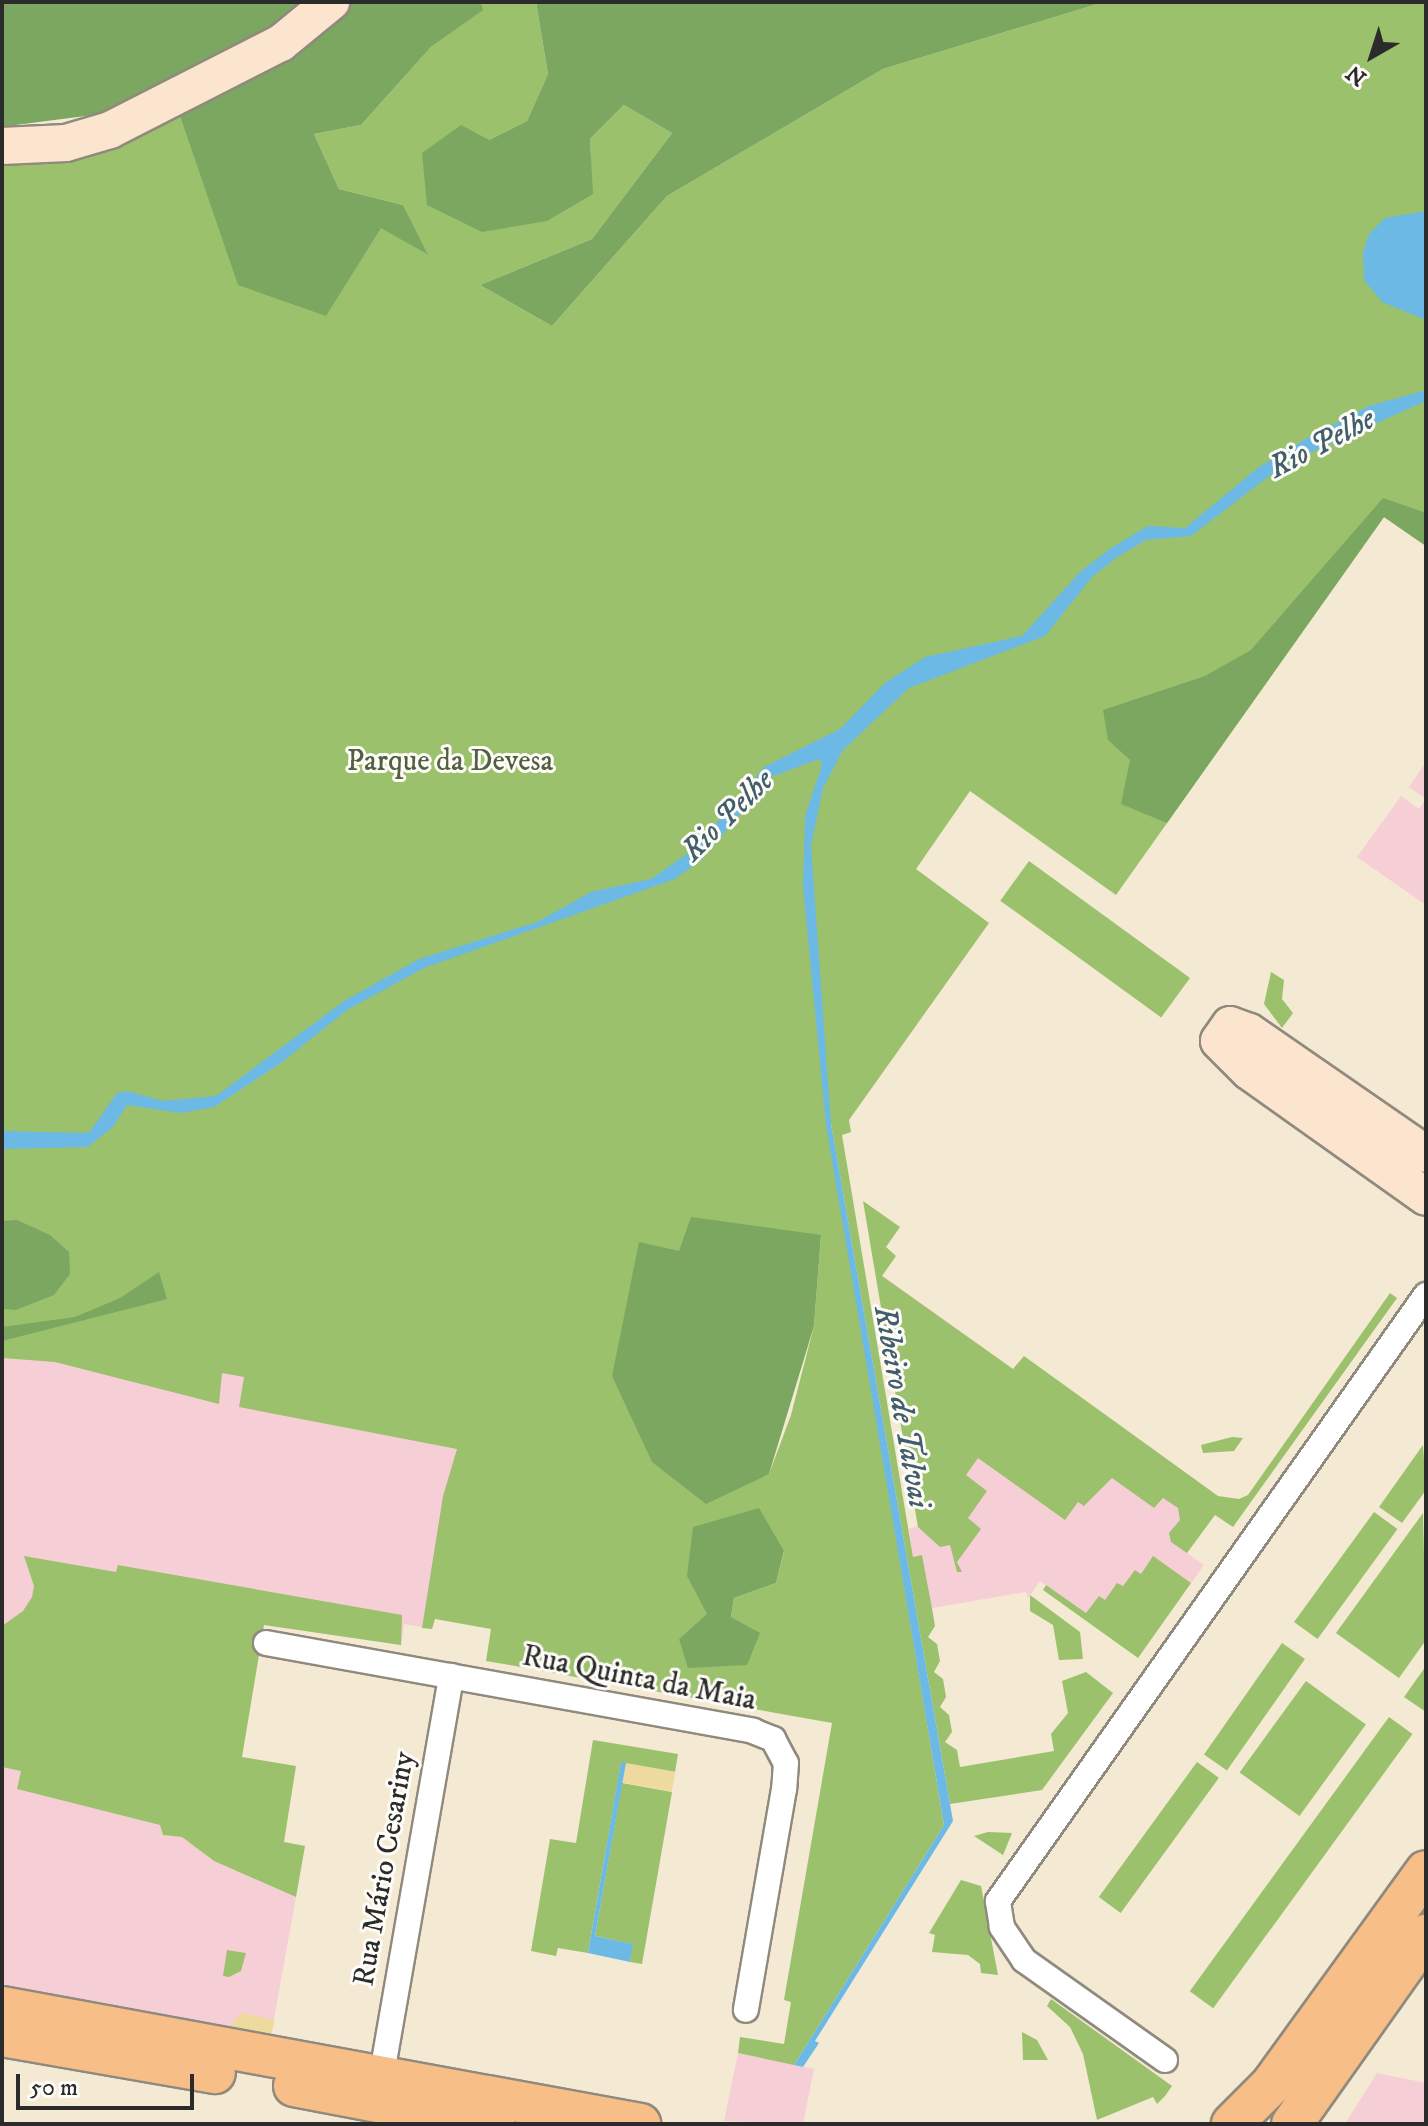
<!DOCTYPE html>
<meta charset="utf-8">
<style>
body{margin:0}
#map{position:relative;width:1428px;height:2126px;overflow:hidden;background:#f4e9d2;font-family:"IM FELL DW Pica",serif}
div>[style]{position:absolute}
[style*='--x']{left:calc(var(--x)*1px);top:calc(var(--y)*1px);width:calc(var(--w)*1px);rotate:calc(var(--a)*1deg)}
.built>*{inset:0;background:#f6cfd6}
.green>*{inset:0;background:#9bc16c;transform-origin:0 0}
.forest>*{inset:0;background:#7ca760}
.sand>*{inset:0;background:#eeda9e;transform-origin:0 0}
.water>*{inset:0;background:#6cb9e6}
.roads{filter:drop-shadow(2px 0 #908a7e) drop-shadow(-2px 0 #908a7e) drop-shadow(0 2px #908a7e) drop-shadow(0 -2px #908a7e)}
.street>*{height:24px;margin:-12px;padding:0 12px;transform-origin:12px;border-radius:12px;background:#fff}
.secondary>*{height:36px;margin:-18px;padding:0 18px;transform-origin:18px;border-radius:18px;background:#fce5cf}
.primary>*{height:40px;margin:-20px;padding:0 20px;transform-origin:20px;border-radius:20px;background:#f7be88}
span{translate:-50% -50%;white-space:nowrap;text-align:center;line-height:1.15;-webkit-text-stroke:6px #fdfcf7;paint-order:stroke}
.park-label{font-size:30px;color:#526042}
.street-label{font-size:30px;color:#2b2b2b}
.water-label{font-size:32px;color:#425d6c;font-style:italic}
.frame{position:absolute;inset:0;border:4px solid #2b2b2b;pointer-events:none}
.north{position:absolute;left:1332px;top:16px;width:80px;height:80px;-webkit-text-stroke:6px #fdfcf7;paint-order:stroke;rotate:219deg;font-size:22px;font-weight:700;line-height:32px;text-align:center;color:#2b2b2b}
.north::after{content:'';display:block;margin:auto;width:28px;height:36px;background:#2b2b2b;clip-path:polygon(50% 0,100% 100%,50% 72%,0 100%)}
.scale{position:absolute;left:16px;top:2074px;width:178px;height:36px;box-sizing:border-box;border:4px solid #2b2b2b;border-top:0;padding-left:10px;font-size:24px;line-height:28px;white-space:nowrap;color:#2b2b2b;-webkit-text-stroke:6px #fdfcf7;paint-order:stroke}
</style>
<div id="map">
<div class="built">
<div style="clip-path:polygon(1426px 762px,1426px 905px,1357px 857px,1401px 796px,1419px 809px,1426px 799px,1409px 787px)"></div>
<div style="clip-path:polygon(517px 1208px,432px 1629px,404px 1624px,401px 1645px,78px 1597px,21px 1770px,18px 1789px,161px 1825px,163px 1835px,182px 1837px,214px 1861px,296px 1897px,271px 2035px,2px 1988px,2px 1341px)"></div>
<div style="clip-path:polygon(876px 1271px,1215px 1514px,1187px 1553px,1204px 1565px,1141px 1653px,1040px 1581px,1028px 1598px,1026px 1592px,932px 1608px,922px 1556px,913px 1557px,909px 1529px,918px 1526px)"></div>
<div style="clip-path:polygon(738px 2053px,814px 2069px,803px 2124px,724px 2121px)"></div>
<div style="clip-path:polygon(1377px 2073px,1426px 2083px,1426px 2124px,1345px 2124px)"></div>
</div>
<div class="green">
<div style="clip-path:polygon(evenodd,481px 2px,536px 2px,548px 74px,527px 121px,489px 140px,423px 153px,592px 194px,590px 139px,624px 105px,672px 133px,592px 239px,480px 285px,552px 326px,667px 196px,883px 69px,1104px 2px,1426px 2px,1426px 546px,1384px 517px,1116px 895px,970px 791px,916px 869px,989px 923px,849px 1120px,851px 1132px,842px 1135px,913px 1557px,922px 1555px,932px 1608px,935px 1626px,928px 1637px,937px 1644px,940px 1661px,934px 1672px,943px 1679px,946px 1697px,940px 1707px,949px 1715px,952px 1732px,945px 1742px,957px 1750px,960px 1767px,1054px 1751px,1051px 1734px,1068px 1713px,1062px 1681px,1086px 1672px,1113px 1693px,1042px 1790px,950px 1804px,833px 1136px,831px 1124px,827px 1125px,944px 1825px,794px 2065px,738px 2053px,740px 2037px,784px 2044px,791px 2002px,784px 2000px,785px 1994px,832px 1723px,542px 1671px,542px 1661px,528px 1659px,527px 1668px,486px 1661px,491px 1629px,435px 1619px,432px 1629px,422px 1628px,443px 1496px,457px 1449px,239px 1407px,244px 1377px,222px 1373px,219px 1404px,55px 1362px,2px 1358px,2px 162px,176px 104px,426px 254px,403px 205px,339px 189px,314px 134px,361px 125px,431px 47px,482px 10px,481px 2px,821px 1235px,814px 1326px,791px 1415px,769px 1474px,747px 1483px,821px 1235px,481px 2px,784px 1552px,776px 1583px,734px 1598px,731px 1617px,679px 1639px,784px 1552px)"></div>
<div style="left:1029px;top:861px;width:199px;height:49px;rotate:36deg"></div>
<div style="clip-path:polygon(1271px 972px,1284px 980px,1282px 999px,1293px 1013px,1282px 1028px,1264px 1004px)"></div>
<div style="clip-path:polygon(863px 1201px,900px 1227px,886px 1247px,896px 1256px,882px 1276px,1013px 1369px,1024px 1356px,1218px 1496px,1239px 1499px,1248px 1495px,1390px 1293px,1397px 1298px,1233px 1527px,1215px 1515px,1187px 1553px,1171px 1542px,1169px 1533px,1180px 1520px,1178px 1508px,1163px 1498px,1154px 1508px,1112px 1478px,1084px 1506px,1078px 1502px,1065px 1520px,978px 1458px,966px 1475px,987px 1491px,968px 1518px,981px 1529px,957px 1562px,962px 1572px,957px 1572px,950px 1545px,940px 1547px,918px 1527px)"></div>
<div style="clip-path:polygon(1232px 1437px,1243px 1438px,1234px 1451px,1203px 1453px,1201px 1445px)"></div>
<div style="clip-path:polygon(1423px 1445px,1426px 1490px,1402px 1523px,1379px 1507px)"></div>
<div style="left:1374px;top:1512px;width:29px;height:136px;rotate:36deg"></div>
<div style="clip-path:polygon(1423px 1513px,1426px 1640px,1399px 1678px,1336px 1633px)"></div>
<div style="clip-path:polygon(24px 1556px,116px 1572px,118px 1565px,402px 1615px,401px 1645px,264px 1625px,242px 1757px,296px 1766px,284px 1842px,305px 1846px,296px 1897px,214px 1861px,182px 1837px,163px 1835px,160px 1825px,17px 1789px,21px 1771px,2px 1767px,2px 1626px,23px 1611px,32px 1597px,34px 1586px)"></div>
<div style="clip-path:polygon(1153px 1556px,1191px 1583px,1138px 1658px,1043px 1590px,1046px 1585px,1086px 1613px,1099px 1596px,1105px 1600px,1117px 1583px,1123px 1586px,1135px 1570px,1141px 1574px)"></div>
<div style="clip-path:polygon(1030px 1595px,1080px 1632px,1083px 1659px,1059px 1660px,1053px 1625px,1030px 1611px)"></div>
<div style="left:1282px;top:1643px;width:28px;height:136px;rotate:35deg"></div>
<div style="clip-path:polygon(1426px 1666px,1426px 1712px,1404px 1697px)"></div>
<div style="left:1306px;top:1681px;width:74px;height:113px;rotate:36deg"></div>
<div style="left:1389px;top:1717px;width:29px;height:339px;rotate:36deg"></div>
<div style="clip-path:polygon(593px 1740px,678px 1754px,675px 1772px,621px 1763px,588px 1953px,558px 1948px,556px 1956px,531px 1951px,550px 1839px,576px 1843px)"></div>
<div style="left:1197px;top:1762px;width:27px;height:167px;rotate:36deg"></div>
<div style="clip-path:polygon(622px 1783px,672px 1792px,642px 1964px,630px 1962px,632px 1944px,595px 1936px)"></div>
<div style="clip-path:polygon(988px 1832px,1012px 1833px,1003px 1855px,974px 1836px)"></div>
<div style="clip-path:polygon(961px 1880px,981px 1886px,998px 1975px,981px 1973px,980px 1964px,968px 1955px,932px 1952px,935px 1935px,929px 1933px)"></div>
<div style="clip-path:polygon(227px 1950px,246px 1953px,241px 1971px,229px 1977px,223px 1976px)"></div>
<div style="clip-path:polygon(1051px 1999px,1172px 2086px,1165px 2096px,1157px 2104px,1153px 2097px,1097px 2120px,1083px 2054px,1070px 2027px,1047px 2006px)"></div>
<div style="clip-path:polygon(1022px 2032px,1037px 2040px,1048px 2060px,1023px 2060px)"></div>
</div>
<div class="forest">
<div style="clip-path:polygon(2px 2px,312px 2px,130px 104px,93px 115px,8px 126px,2px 126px)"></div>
<div style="clip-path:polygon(346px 2px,481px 2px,483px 10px,431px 47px,361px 125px,314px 134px,339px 189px,403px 205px,428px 255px,381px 228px,326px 316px,238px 285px,176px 104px)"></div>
<div style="clip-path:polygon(536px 2px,1104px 2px,883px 69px,667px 196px,552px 326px,480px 285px,592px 239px,672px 133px,624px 105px,590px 139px,593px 194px,547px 221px,482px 232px,427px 205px,422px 153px,461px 125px,489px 140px,527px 121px,548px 74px)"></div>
<div style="clip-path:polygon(1383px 498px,1426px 513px,1426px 546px,1384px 517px,1167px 823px,1121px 804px,1130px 760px,1108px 740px,1103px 710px,1205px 676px,1251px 650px)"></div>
<div style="clip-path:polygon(691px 1217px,821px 1235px,814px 1326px,769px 1474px,706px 1504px,652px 1462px,612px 1376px,639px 1242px,679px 1251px)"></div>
<div style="clip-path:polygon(17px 1220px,50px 1235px,69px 1252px,70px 1274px,54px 1295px,16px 1310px,2px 1309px,2px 1221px)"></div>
<div style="clip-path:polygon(159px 1272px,167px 1299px,2px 1341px,2px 1327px,75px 1317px,120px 1298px)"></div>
<div style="clip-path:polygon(759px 1508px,784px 1551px,776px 1583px,734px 1598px,731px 1617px,760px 1633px,747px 1665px,688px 1668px,679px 1639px,707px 1614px,687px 1576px,693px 1527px)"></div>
</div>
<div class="sand">
<div style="left:626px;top:1763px;width:50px;height:20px;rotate:10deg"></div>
<div style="clip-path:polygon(241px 2013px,275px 2020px,271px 2035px,230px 2027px)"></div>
</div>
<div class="water">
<div style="clip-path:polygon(1426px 211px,1426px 320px,1382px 302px,1364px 280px,1363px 253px,1369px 234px,1385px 218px)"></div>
<div style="clip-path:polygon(1426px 390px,1426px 401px,1285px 464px,1191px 536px,1146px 540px,1116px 558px,1092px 577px,1045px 636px,909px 688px,843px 750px,823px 788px,811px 846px,831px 1124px,953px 1821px,815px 2041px,819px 2043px,803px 2067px,794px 2065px,944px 1825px,826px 1125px,803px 887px,805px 816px,822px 765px,819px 759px,771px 777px,701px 860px,675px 879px,424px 968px,347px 1010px,281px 1063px,214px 1107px,181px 1113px,127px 1105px,113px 1127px,88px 1147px,2px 1149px,2px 1131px,89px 1133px,117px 1093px,127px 1091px,163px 1101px,216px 1096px,344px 1001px,419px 959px,537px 922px,591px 892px,651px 879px,695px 848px,764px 767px,840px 729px,885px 683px,925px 657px,1022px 636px,1081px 571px,1111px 548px,1148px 526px,1185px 528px,1259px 467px,1309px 437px,1369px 406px)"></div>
<div style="clip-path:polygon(621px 1762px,626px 1763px,595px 1936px,633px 1944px,630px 1962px,588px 1953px)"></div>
</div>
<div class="roads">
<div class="street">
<div style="--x:266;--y:1643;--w:495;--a:10.2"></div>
<div style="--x:753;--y:1731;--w:22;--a:22"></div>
<div style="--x:773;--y:1739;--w:27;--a:62"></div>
<div style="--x:786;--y:1763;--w:26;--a:94"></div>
<div style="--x:784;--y:1789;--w:224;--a:99.8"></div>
<div style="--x:1165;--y:2060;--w:173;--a:-144.7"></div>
<div style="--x:1024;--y:1960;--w:40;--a:-124"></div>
<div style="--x:1002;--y:1927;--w:26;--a:-99"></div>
<div style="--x:998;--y:1901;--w:742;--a:-54.77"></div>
<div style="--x:382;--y:2073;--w:403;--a:-80.1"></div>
</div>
<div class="secondary">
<div style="--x:2;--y:146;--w:64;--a:-2.7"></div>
<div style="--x:66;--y:143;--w:46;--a:-16.5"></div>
<div style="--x:110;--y:130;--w:192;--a:-27"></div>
<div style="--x:281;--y:43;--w:65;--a:-39.4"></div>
<div style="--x:1426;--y:1154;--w:215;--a:-145.4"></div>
<div style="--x:1249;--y:1032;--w:20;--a:-160"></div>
<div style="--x:1230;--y:1025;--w:19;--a:125"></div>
<div style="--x:1219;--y:1041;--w:42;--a:45"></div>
<div style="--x:1249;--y:1071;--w:217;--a:35.4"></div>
</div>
<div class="primary">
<div style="--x:2;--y:2007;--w:649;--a:10.39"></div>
<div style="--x:2;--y:2036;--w:216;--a:9.9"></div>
<div style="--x:294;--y:2086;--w:204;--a:10.8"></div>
<div style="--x:1232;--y:2124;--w:55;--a:-45"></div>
<div style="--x:1271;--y:2085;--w:264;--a:-54.1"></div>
<div style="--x:1292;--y:2124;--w:232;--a:-54.7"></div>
</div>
</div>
<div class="park-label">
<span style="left:450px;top:762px">Parque da Devesa</span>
</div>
<div class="street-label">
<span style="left:639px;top:1679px;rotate:11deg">Rua Quinta da Maia</span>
<span style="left:385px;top:1869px;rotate:-80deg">Rua Mário Cesariny</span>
</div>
<div class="water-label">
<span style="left:1322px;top:444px;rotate:-28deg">Rio Pelhe</span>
<span style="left:728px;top:816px;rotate:-45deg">Rio Pelhe</span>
<span style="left:901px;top:1407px;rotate:80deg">Ribeiro de Talvai</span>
</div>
<div class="frame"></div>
<div class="north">N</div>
<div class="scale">50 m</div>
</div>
